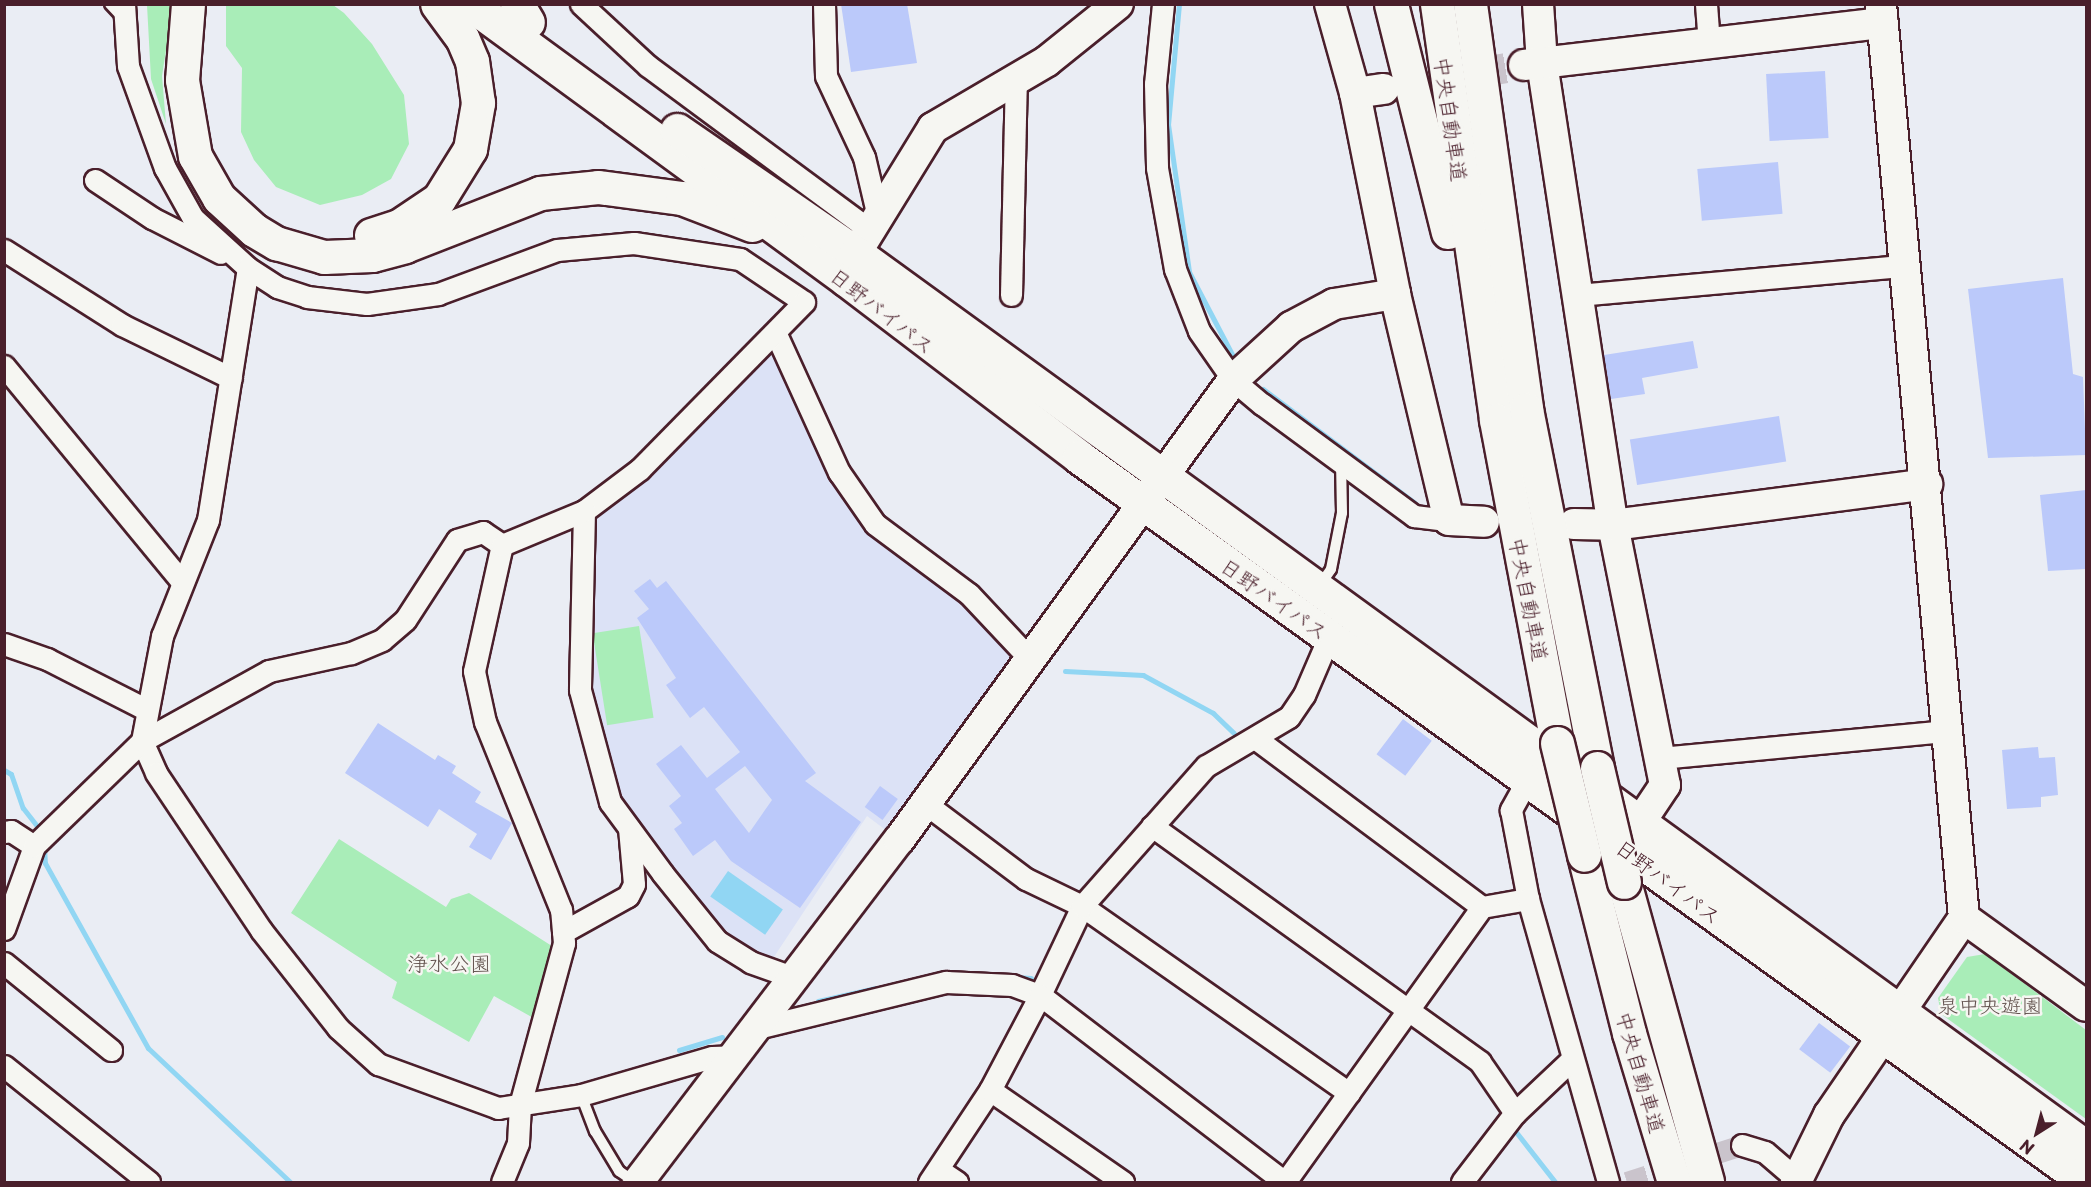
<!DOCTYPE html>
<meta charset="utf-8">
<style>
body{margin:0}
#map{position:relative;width:2091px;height:1187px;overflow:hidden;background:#eaedf4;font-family:"Playpen Sans","Klee One",sans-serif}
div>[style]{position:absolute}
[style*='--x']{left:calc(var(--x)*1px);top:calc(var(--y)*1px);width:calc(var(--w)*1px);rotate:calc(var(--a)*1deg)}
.built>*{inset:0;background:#dce2f6}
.green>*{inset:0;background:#a9edb8;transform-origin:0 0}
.water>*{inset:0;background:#91d6f3;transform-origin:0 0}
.stream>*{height:5px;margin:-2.5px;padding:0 2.5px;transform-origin:2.5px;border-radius:2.5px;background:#91d6f3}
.building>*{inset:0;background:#bbc9fa;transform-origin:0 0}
.street-tunnel>*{height:21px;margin-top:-10.5px;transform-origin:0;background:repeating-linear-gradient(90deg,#cac4cc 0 21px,transparent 0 31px)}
.secondary-tunnel>*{height:30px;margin-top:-15px;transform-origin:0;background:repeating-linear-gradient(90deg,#cac4cc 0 30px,transparent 0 45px)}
.roads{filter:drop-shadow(2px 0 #4a1f2b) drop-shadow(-2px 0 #4a1f2b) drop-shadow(0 2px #4a1f2b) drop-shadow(0 -2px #4a1f2b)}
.lane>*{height:10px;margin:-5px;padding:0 5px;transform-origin:5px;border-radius:5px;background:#f6f6f2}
.street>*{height:21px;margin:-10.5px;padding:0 10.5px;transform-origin:10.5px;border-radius:10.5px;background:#f6f6f2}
.secondary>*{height:30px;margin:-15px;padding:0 15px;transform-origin:15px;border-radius:15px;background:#f6f6f2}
.highway>*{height:33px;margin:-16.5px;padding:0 16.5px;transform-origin:16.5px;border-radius:16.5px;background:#f6f6f2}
.bridges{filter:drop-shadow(2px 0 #4a1f2b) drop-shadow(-2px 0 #4a1f2b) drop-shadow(0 2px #4a1f2b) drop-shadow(0 -2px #4a1f2b)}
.highway-bridge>*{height:33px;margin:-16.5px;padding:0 16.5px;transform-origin:16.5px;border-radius:16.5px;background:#f6f6f2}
span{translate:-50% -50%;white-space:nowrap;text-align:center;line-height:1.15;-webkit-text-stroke:5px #f6f6f2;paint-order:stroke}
.street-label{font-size:21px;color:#4a1f2b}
.park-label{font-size:21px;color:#62524e}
.frame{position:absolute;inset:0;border:6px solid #4a1f2b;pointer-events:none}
.north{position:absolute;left:2007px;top:1103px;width:60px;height:60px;-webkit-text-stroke:4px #f6f6f2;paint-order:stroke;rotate:216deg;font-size:16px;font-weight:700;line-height:24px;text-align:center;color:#4a1f2b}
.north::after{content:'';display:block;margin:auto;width:21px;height:27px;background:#4a1f2b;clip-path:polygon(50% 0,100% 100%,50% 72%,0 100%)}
</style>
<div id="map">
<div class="built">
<div style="clip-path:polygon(776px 334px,875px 524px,1031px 660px,899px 840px,867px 816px,766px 969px,717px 941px,610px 802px,580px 690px,584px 511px)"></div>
</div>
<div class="green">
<div style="clip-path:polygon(147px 5px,173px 5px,162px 76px,166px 124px,151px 79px)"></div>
<div style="clip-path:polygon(226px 5px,333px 5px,344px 13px,372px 44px,404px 95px,409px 144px,391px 179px,362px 195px,320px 205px,276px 187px,254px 160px,241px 132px,242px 68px,226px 46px)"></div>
<div style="left:639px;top:626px;width:93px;height:47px;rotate:81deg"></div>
<div style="clip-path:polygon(339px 839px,446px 907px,451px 899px,469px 893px,555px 948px,537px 1020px,494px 996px,469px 1042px,392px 998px,397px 982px,291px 913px)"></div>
<div style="clip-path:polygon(1985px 954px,2086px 1030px,2086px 1119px,1941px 1014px,1938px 998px,1967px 957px)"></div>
</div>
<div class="water">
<div style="left:728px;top:871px;width:67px;height:31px;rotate:35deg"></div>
</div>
<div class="stream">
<div style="--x:1179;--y:4;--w:121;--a:95.2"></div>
<div style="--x:1168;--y:124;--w:149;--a:81.9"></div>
<div style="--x:1189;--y:272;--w:99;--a:62.4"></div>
<div style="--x:1263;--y:389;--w:190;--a:36.9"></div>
<div style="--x:1065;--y:671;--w:78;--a:2.9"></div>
<div style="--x:1143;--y:675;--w:80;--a:28.5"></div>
<div style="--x:1213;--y:713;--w:29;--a:44"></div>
<div style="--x:4;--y:770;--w:8;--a:30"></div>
<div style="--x:11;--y:774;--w:36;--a:71"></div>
<div style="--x:23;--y:808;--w:31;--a:52"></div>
<div style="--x:44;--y:846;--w:17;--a:87"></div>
<div style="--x:45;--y:863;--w:212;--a:60.9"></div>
<div style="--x:148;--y:1048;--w:195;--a:43.3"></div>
<div style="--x:1015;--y:977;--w:16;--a:4"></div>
<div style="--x:818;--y:1001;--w:58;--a:-12.8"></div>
<div style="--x:679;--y:1050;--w:45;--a:-16.8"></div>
<div style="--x:1516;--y:1132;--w:63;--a:52"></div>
</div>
<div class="building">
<div style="clip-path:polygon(841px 4px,907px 4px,917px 63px,851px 72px)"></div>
<div style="left:1825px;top:71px;width:67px;height:59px;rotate:87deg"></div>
<div style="left:1778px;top:162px;width:52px;height:81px;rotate:85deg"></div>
<div style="clip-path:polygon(2063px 278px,2073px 374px,2083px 377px,2086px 455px,1988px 458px,1968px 289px)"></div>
<div style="clip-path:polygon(1693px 341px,1698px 368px,1642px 378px,1645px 394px,1611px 399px,1604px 355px)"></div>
<div style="left:1779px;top:416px;width:46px;height:151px;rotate:81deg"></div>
<div style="clip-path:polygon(2086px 490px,2086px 569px,2048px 571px,2040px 495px)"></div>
<div style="clip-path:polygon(evenodd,650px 579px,657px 588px,666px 581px,816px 773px,805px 781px,861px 822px,800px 908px,731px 861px,715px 840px,693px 856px,674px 829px,682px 823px,669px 806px,681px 796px,656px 764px,681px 745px,707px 778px,740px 752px,704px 707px,690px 718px,666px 685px,676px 678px,637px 618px,649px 609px,634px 591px,650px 579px,745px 766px,772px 800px,749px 833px,715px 789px,745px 766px)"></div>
<div style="left:1403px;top:719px;width:36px;height:44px;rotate:37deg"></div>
<div style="clip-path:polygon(378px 723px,435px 760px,438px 755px,456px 766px,452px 773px,481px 792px,475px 802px,512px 823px,491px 860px,469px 847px,477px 834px,439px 809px,428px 827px,345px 773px)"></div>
<div style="clip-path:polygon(2038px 747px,2039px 758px,2055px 757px,2058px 795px,2041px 797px,2041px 807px,2007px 809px,2002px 750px)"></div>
<div style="left:880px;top:786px;width:22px;height:26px;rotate:36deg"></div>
<div style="left:1819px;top:1023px;width:39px;height:33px;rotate:37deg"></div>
</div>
<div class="street-tunnel">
<div style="--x:1627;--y:1182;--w:121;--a:-17.8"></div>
</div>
<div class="secondary-tunnel">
<div style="--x:1387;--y:88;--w:139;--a:-9.5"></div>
</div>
<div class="roads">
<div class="lane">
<div style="--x:110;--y:4;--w:19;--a:47"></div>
<div style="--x:1320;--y:585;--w:19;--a:-55"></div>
<div style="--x:1331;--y:569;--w:57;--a:-78.9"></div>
<div style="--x:1342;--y:513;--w:50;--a:-91.1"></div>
<div style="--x:581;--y:1095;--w:39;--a:69"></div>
<div style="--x:595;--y:1131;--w:47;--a:59"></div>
<div style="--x:619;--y:1171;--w:19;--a:35"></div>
</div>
<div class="street">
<div style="--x:124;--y:4;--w:62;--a:86.3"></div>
<div style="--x:128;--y:66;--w:109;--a:70.1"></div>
<div style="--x:165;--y:168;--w:57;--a:60.8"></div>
<div style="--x:193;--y:218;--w:74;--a:42.3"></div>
<div style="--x:581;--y:4;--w:91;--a:42.8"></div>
<div style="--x:648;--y:66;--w:277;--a:36.5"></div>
<div style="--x:824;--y:4;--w:72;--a:88.4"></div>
<div style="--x:826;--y:76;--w:89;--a:64.9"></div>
<div style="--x:864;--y:157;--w:66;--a:76.8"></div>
<div style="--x:1163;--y:4;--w:80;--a:95.7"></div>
<div style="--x:1155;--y:84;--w:84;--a:88.6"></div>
<div style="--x:1157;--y:168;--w:103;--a:79.9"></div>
<div style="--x:1175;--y:269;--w:66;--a:68.8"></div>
<div style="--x:1199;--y:331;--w:60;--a:55.2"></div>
<div style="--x:1233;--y:380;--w:38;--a:40"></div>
<div style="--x:1262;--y:404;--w:189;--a:36.4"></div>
<div style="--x:1414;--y:516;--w:35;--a:7"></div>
<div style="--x:1706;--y:4;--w:40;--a:85.7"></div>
<div style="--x:95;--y:180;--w:69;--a:33.7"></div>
<div style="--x:152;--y:218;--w:77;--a:26.9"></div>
<div style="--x:4;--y:250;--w:140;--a:32.4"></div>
<div style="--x:122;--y:325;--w:121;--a:25.9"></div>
<div style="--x:1011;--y:295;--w:216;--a:-88.7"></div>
<div style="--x:1577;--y:295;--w:329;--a:-5.1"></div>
<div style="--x:776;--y:334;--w:152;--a:65.5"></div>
<div style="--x:839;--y:472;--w:63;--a:55.3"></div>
<div style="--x:875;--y:524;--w:117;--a:36.7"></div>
<div style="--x:969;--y:594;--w:91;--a:46.8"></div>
<div style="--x:4;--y:366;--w:280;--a:50.5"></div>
<div style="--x:502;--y:545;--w:23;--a:-146"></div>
<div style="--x:483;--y:532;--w:27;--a:163"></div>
<div style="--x:457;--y:540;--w:95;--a:123"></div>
<div style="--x:405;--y:620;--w:30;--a:139"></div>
<div style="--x:382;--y:640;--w:34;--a:157"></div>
<div style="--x:351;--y:653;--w:84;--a:167.6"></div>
<div style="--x:269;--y:671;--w:145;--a:151.1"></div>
<div style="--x:142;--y:741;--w:35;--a:66"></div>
<div style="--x:156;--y:773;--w:189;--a:56.2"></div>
<div style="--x:261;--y:930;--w:125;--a:51.8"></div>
<div style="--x:338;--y:1028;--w:54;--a:42"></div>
<div style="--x:378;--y:1064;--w:128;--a:20.1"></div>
<div style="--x:498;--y:1108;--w:84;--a:-8.9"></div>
<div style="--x:581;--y:1095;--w:136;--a:-16.2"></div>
<div style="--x:712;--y:1057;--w:23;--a:-2"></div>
<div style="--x:4;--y:644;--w:46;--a:19.2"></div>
<div style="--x:47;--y:659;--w:110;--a:27"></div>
<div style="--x:1255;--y:738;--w:283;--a:36.7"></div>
<div style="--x:1482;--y:907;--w:47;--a:-9.9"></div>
<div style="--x:1660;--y:758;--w:286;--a:-5.4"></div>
<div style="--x:1529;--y:777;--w:38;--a:119"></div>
<div style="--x:1511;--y:810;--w:91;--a:79.2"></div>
<div style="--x:1528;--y:899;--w:294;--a:74.2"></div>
<div style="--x:926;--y:804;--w:125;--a:36.9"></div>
<div style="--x:1026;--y:879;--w:62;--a:25.7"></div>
<div style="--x:1082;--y:906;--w:326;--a:35"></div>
<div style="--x:1152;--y:826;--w:404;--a:35.7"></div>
<div style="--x:1480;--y:1062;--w:62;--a:55.5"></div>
<div style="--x:4;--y:832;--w:7;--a:-8"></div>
<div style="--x:11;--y:831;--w:27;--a:33"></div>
<div style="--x:4;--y:929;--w:88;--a:-70.1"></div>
<div style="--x:34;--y:846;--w:151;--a:-44.2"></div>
<div style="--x:142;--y:741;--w:107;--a:-79.2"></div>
<div style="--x:162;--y:636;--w:125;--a:-68.4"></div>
<div style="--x:208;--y:520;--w:255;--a:-81"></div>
<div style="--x:248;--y:268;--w:35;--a:33"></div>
<div style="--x:277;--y:287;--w:32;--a:18"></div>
<div style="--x:307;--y:297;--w:60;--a:6.7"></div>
<div style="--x:367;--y:304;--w:72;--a:-8"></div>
<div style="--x:438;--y:294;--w:127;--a:-20.3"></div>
<div style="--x:557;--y:250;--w:77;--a:-5.2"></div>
<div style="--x:634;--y:243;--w:107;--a:8.6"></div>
<div style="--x:740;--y:259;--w:77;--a:33.9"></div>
<div style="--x:804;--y:302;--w:234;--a:134.5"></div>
<div style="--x:640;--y:469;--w:70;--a:143.1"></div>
<div style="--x:584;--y:511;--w:179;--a:91.3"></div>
<div style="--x:580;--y:690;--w:116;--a:75"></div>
<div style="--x:610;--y:802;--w:89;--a:53.6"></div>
<div style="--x:663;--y:874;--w:86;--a:51.1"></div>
<div style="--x:717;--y:941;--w:39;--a:32"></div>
<div style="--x:750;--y:962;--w:48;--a:19.6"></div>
<div style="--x:563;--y:932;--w:74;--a:-29"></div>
<div style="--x:628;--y:896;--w:13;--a:-63"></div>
<div style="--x:634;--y:884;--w:56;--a:-95.1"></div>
<div style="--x:4;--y:963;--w:138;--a:39.1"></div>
<div style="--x:757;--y:1028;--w:195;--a:-13.7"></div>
<div style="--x:946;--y:982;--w:66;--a:2.6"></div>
<div style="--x:1012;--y:985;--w:30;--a:20"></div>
<div style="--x:1040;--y:995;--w:98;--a:-64.7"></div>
<div style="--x:1082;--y:906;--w:187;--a:-48.5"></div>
<div style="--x:1206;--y:766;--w:96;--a:-30.6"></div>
<div style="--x:1289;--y:717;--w:27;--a:-56"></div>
<div style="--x:1304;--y:695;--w:63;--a:-66.7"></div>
<div style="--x:4;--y:1066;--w:186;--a:38.7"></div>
<div style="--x:990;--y:1090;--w:162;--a:34.7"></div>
<div style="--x:1742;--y:1145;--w:24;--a:17"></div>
<div style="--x:1765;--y:1152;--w:46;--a:40.6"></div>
<div style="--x:939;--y:1170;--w:22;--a:34"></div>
<div style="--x:502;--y:1182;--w:42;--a:-67.7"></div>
<div style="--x:518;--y:1143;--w:38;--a:-87"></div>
<div style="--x:520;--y:1105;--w:168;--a:-74.8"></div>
<div style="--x:564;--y:943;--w:33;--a:-95"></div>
<div style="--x:561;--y:910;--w:203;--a:-112"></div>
<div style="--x:485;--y:722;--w:52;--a:-102.2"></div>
<div style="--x:474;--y:671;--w:129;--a:-77.5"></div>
<div style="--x:502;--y:545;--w:89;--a:-22.5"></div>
<div style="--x:929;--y:1182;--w:110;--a:-56.5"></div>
<div style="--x:990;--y:1090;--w:107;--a:-62.2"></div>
<div style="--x:1040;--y:995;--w:308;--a:37.4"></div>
<div style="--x:1285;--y:1182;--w:338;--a:-54.4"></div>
<div style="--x:1462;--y:1182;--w:87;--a:-52.5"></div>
<div style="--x:1515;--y:1113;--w:77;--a:-43.4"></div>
</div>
<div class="secondary">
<div style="--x:1330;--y:4;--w:92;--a:74.3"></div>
<div style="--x:1355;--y:93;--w:205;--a:78.7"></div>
<div style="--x:1395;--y:294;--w:232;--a:76.6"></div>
<div style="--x:1449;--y:520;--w:35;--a:3"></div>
<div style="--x:1538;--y:4;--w:59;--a:86.1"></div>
<div style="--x:1542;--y:63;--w:467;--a:81.3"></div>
<div style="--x:1613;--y:525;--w:265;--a:78.7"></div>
<div style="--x:1665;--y:785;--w:43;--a:123.7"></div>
<div style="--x:1524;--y:65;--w:361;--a:-6.7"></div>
<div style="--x:1355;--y:93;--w:29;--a:-8"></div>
<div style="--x:856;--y:253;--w:147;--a:-58.4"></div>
<div style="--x:933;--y:128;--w:132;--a:-30.4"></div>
<div style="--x:1047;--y:61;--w:91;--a:-38.8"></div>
<div style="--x:1574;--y:524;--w:39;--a:1"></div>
<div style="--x:1613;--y:525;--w:317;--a:-7.4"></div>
<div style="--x:1964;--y:918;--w:150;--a:35.8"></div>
<div style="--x:638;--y:1182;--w:430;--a:-52.7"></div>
<div style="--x:899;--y:840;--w:568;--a:-54.02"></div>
<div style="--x:1233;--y:380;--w:79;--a:-42.4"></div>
<div style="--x:1291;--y:327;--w:49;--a:-28.1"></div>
<div style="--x:1334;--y:304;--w:62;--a:-9.3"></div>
<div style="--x:1796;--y:1182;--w:75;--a:-63.8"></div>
<div style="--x:1829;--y:1115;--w:239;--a:-55.6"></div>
<div style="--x:1964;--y:918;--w:918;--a:-95.19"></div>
</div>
<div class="highway">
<div style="--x:188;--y:4;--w:76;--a:94.5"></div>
<div style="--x:182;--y:80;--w:77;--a:80.3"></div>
<div style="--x:195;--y:156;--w:48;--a:60.3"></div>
<div style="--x:219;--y:198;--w:47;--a:42.4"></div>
<div style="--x:254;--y:230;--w:26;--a:31"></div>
<div style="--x:276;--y:243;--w:50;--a:16.3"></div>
<div style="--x:324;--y:257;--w:48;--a:-2.4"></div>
<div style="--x:372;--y:255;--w:34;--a:-15"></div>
<div style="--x:405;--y:246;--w:145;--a:-21.4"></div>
<div style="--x:540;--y:193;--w:58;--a:-5.9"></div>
<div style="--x:598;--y:187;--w:85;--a:7.5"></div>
<div style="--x:682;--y:198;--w:75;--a:21.1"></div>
<div style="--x:470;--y:4;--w:467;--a:36.2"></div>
<div style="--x:847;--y:280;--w:292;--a:37.3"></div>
<div style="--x:1079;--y:457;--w:1241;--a:35.75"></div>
<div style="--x:517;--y:4;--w:21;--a:59"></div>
<div style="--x:1391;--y:4;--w:235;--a:76"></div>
<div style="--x:1437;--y:4;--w:420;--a:81.9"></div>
<div style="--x:1496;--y:420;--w:329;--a:79.3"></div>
<div style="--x:1470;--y:4;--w:409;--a:82.1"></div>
<div style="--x:1526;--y:409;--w:366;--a:78.8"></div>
<div style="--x:677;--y:130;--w:217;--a:34.5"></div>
<div style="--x:856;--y:253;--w:1521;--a:36.01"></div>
<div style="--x:371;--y:235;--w:29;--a:-18"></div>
<div style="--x:399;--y:226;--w:48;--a:-34"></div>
<div style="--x:439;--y:199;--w:59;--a:-58.2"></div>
<div style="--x:470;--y:149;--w:47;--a:-80.1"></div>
<div style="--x:478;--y:103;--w:42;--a:-98.1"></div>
<div style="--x:472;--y:61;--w:25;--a:-113"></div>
<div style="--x:462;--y:38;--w:42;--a:-126.3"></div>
<div style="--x:1584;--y:855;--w:184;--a:75.8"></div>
<div style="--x:1629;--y:1033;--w:156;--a:73.2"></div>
<div style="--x:1624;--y:882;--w:311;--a:74.5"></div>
</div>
</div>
<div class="bridges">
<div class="highway-bridge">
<div style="--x:1557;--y:743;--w:115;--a:76.4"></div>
<div style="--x:1597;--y:768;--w:117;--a:76.7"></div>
</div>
</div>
<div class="street-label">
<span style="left:1452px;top:119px;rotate:82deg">中央自動車道</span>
<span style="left:883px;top:310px;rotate:38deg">日野バイパス</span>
<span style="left:1275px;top:598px;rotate:35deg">日野バイパス</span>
<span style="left:1530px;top:599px;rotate:79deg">中央自動車道</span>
<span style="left:1669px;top:881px;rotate:37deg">日野バイパス</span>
<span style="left:1642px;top:1072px;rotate:74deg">中央自動車道</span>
</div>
<div class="park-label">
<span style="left:449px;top:962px">浄水公園</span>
<span style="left:1990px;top:1004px">泉中央遊園</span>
</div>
<div class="frame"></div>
<div class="north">N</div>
</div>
